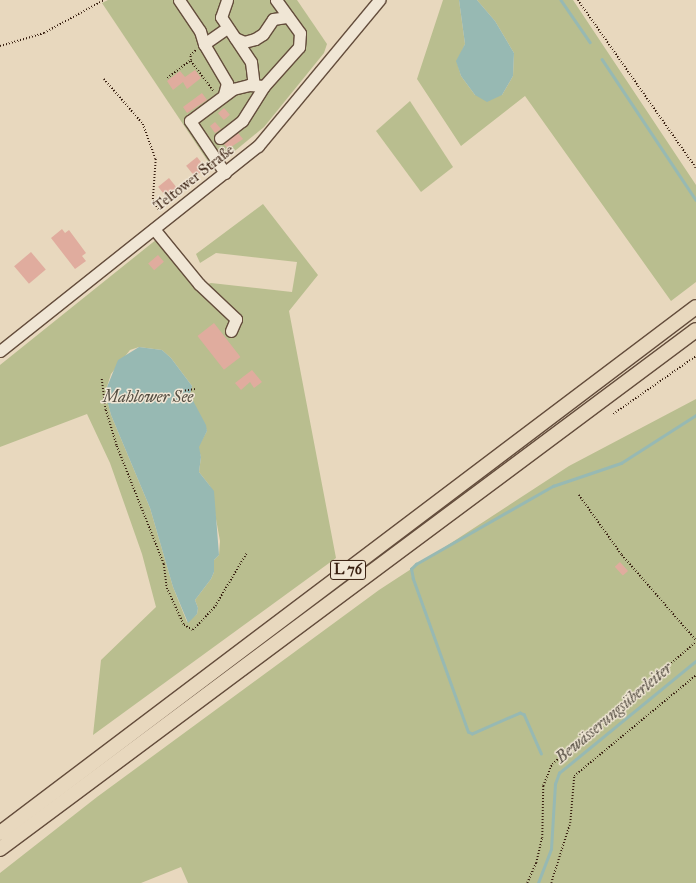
<!DOCTYPE html>
<meta charset="utf-8">
<style>
body{margin:0}
#map{position:relative;width:696px;height:883px;overflow:hidden;background:#e8d8be;font-family:"IM FELL Great Primer",serif}
div>[style]{position:absolute}
[style*='--x']{left:calc(var(--x)*1px);top:calc(var(--y)*1px);width:calc(var(--w)*1px);rotate:calc(var(--a)*1deg)}
.green>*{inset:0;background:#b9be8f}
.water>*{inset:0;background:#97b9b3}
.stream>*{height:2.5px;margin:-1.25px;padding:0 1.25px;transform-origin:1.25px;border-radius:1.25px;background:#97b9b3}
.building>*{inset:0;background:#e0ac9e;transform-origin:0 0}
.path>*{height:1.5px;margin-top:-0.75px;transform-origin:0;background:repeating-linear-gradient(90deg,#381f10 0 1px,transparent 0 3px)}
.roads{filter:drop-shadow(1px 0 #644d3c) drop-shadow(-1px 0 #644d3c) drop-shadow(0 1px #644d3c) drop-shadow(0 -1px #644d3c)}
.minor>*{height:11px;margin:-5.5px;padding:0 5.5px;transform-origin:5.5px;border-radius:5.5px;background:#f0e6d5}
.major>*{height:14px;margin:-7px;padding:0 7px;transform-origin:7px;border-radius:7px;background:#e8d8be}
span{translate:-50% -50%;white-space:nowrap;text-align:center;line-height:1.15;-webkit-text-stroke:3px #f0e6d5;paint-order:stroke}
.shield-label span{padding:1px 3px;background:#f0e6d5;border:1px solid;border-radius:3px;-webkit-text-stroke-width:0}
.shield-label{font-size:14px;color:#381f10;font-weight:700}
.street-label{font-size:15px;color:#381f10}
.water-label{font-size:16px;color:#544d41;font-style:italic}
</style>
<div id="map">
<div class="green">
<div style="clip-path:polygon(108px 0,297px 0,327px 44px,324px 53px,264px 127px,213px 169px,102px 3px)"></div>
<div style="clip-path:polygon(443px 0,459px 0,465px 44px,457px 62px,461px 76px,475px 95px,502px 95px,513px 76px,514px 53px,495px 21px,477px 0,573px 0,696px 185px,696px 282px,671px 301px,525px 96px,461px 146px,417px 79px)"></div>
<div style="clip-path:polygon(410px 101px,453px 167px,421px 192px,376px 131px)"></div>
<div style="clip-path:polygon(evenodd,263px 204px,318px 275px,289px 311px,336px 558px,93px 735px,101px 660px,156px 607px,142px 554px,110px 463px,87px 414px,0 447px,0 365px,157px 239px,198px 287px,211px 283px,292px 292px,297px 262px,216px 253px,200px 263px,196px 254px,263px 204px,139px 347px,162px 350px,171px 358px,192px 386px,190px 395px,207px 431px,198px 447px,201px 457px,199px 472px,210px 486px,220px 541px,219px 555px,214px 560px,214px 572px,211px 579px,195px 600px,198px 608px,197px 614px,187px 622px,173px 587px,150px 508px,111px 415px,107px 400px,107px 387px,111px 374px,130px 350px,139px 347px)"></div>
<div style="clip-path:polygon(696px 399px,696px 883px,188px 883px,181px 867px,141px 883px,0 883px,0 873px,97px 797px,379px 590px,569px 466px)"></div>
</div>
<div class="water">
<div style="clip-path:polygon(459px 0,477px 0,495px 21px,514px 53px,513px 76px,502px 95px,487px 102px,475px 95px,461px 76px,456px 61px,465px 44px)"></div>
<div style="clip-path:polygon(139px 347px,162px 350px,171px 358px,192px 386px,190px 395px,206px 425px,207px 431px,199px 447px,201px 457px,199px 472px,214px 491px,219px 555px,214px 560px,214px 572px,211px 579px,195px 600px,198px 608px,197px 614px,188px 623px,173px 587px,150px 508px,111px 415px,107px 400px,107px 387px,118px 360px)"></div>
</div>
<div class="stream">
<div style="--x:561;--y:0;--w:51;--a:55.4"></div>
<div style="--x:602;--y:59;--w:169;--a:56.3"></div>
<div style="--x:541;--y:754;--w:43;--a:-113.6"></div>
<div style="--x:524;--y:715;--w:4;--a:-153"></div>
<div style="--x:520;--y:713;--w:52;--a:156.4"></div>
<div style="--x:472;--y:734;--w:4;--a:-153"></div>
<div style="--x:468;--y:732;--w:163;--a:-109.8"></div>
<div style="--x:413;--y:579;--w:10;--a:-101"></div>
<div style="--x:411;--y:569;--w:7;--a:-45"></div>
<div style="--x:416;--y:564;--w:158;--a:-29.7"></div>
<div style="--x:553;--y:486;--w:72;--a:-18.7"></div>
<div style="--x:621;--y:463;--w:89;--a:-32.6"></div>
<div style="--x:538;--y:883;--w:36;--a:-69"></div>
<div style="--x:551;--y:849;--w:65;--a:-86.5"></div>
<div style="--x:555;--y:784;--w:12;--a:-70"></div>
<div style="--x:559;--y:773;--w:177;--a:-39.3"></div>
</div>
<div class="building">
<div style="clip-path:polygon(195px 70px,201px 78px,187px 89px,183px 82px,173px 90px,167px 81px,180px 71px,185px 77px)"></div>
<div style="clip-path:polygon(202px 93px,207px 100px,187px 113px,183px 107px)"></div>
<div style="left:224px;top:108px;width:9px;height:8px;rotate:49deg"></div>
<div style="clip-path:polygon(215px 122px,221px 129px,215px 133px,210px 126px)"></div>
<div style="clip-path:polygon(238px 133px,243px 139px,228px 149px,224px 144px)"></div>
<div style="left:197px;top:157px;width:14px;height:14px;rotate:51deg"></div>
<div style="left:169px;top:178px;width:14px;height:14px;rotate:51deg"></div>
<div style="clip-path:polygon(62px 229px,65px 233px,69px 230px,86px 253px,82px 256px,86px 261px,75px 269px,51px 238px)"></div>
<div style="left:31px;top:252px;width:23px;height:22px;rotate:50deg"></div>
<div style="left:158px;top:255px;width:9px;height:13px;rotate:49deg"></div>
<div style="left:214px;top:323px;width:43px;height:21px;rotate:52deg"></div>
<div style="clip-path:polygon(252px 370px,262px 382px,254px 388px,250px 382px,241px 390px,235px 383px)"></div>
<div style="left:620px;top:562px;width:12px;height:7px;rotate:48deg"></div>
</div>
<div class="path">
<div style="--x:578;--y:0;--w:205;--a:54.9"></div>
<div style="--x:0;--y:46;--w:46;--a:-16.5"></div>
<div style="--x:44;--y:33;--w:68;--a:-28.8"></div>
<div style="--x:191;--y:61;--w:38;--a:53"></div>
<div style="--x:167;--y:78;--w:30;--a:-37"></div>
<div style="--x:191;--y:60;--w:5;--a:-101"></div>
<div style="--x:190;--y:55;--w:8;--a:-40"></div>
<div style="--x:104;--y:79;--w:60;--a:49.1"></div>
<div style="--x:143;--y:124;--w:37;--a:70"></div>
<div style="--x:156;--y:159;--w:42;--a:94.1"></div>
<div style="--x:153;--y:201;--w:12;--a:55"></div>
<div style="--x:102;--y:379;--w:31;--a:83"></div>
<div style="--x:106;--y:410;--w:38;--a:73"></div>
<div style="--x:117;--y:446;--w:127;--a:68.3"></div>
<div style="--x:164;--y:564;--w:24;--a:83"></div>
<div style="--x:167;--y:588;--w:41;--a:65.3"></div>
<div style="--x:184;--y:625;--w:10;--a:29"></div>
<div style="--x:193;--y:630;--w:33;--a:-47"></div>
<div style="--x:215;--y:606;--w:61;--a:-59.2"></div>
<div style="--x:182;--y:391;--w:13;--a:-9"></div>
<div style="--x:613;--y:414;--w:101;--a:-34.9"></div>
<div style="--x:579;--y:495;--w:74;--a:54.4"></div>
<div style="--x:622;--y:555;--w:113;--a:49"></div>
<div style="--x:527;--y:883;--w:22;--a:-66"></div>
<div style="--x:536;--y:863;--w:26;--a:-77"></div>
<div style="--x:542;--y:838;--w:52;--a:-88.9"></div>
<div style="--x:543;--y:786;--w:24;--a:-68"></div>
<div style="--x:552;--y:764;--w:189;--a:-40.3"></div>
<div style="--x:551;--y:883;--w:63;--a:-72.4"></div>
<div style="--x:570;--y:823;--w:47;--a:-85.1"></div>
<div style="--x:574;--y:776;--w:158;--a:-39.6"></div>
</div>
<div class="roads">
<div class="minor">
<div style="--x:179;--y:0;--w:37;--a:56"></div>
<div style="--x:200;--y:31;--w:14;--a:73"></div>
<div style="--x:204;--y:44;--w:45;--a:59.5"></div>
<div style="--x:227;--y:83;--w:11;--a:105"></div>
<div style="--x:227;--y:0;--w:18;--a:109"></div>
<div style="--x:221;--y:17;--w:54;--a:56.3"></div>
<div style="--x:251;--y:62;--w:23;--a:83"></div>
<div style="--x:235;--y:38;--w:10;--a:24"></div>
<div style="--x:244;--y:42;--w:11;--a:-15"></div>
<div style="--x:255;--y:39;--w:9;--a:-32"></div>
<div style="--x:263;--y:34;--w:18;--a:-56"></div>
<div style="--x:273;--y:19;--w:15;--a:-8"></div>
<div style="--x:204;--y:44;--w:28;--a:-35"></div>
<div style="--x:220;--y:138;--w:28;--a:-38"></div>
<div style="--x:242;--y:121;--w:41;--a:-57.8"></div>
<div style="--x:225;--y:173;--w:63;--a:-123.9"></div>
<div style="--x:190;--y:121;--w:54;--a:-36.7"></div>
<div style="--x:233;--y:89;--w:16;--a:-14"></div>
<div style="--x:249;--y:85;--w:15;--a:4"></div>
<div style="--x:264;--y:86;--w:52;--a:-48.1"></div>
<div style="--x:299;--y:47;--w:14;--a:-86"></div>
<div style="--x:300;--y:33;--w:41;--a:-126"></div>
<div style="--x:154;--y:229;--w:71;--a:50.7"></div>
<div style="--x:199;--y:284;--w:51;--a:43.4"></div>
<div style="--x:236;--y:319;--w:13;--a:113"></div>
<div style="--x:0;--y:351;--w:330;--a:-38.5"></div>
<div style="--x:258;--y:146;--w:190;--a:-50.3"></div>
</div>
<div class="major">
<div style="--x:0;--y:833;--w:872;--a:-37.08"></div>
<div style="--x:0;--y:849;--w:868;--a:-36.71"></div>
</div>
</div>
<div class="shield-label">
<span style="left:348px;top:570px">L 76</span>
</div>
<div class="street-label">
<span style="left:194px;top:178px;rotate:-38deg">Teltower Straße</span>
</div>
<div class="water-label">
<span style="left:148px;top:397px">Mahlower See</span>
<span style="left:614px;top:713px;rotate:-40deg">Bewässerungsüberleiter</span>
</div>
</div>
